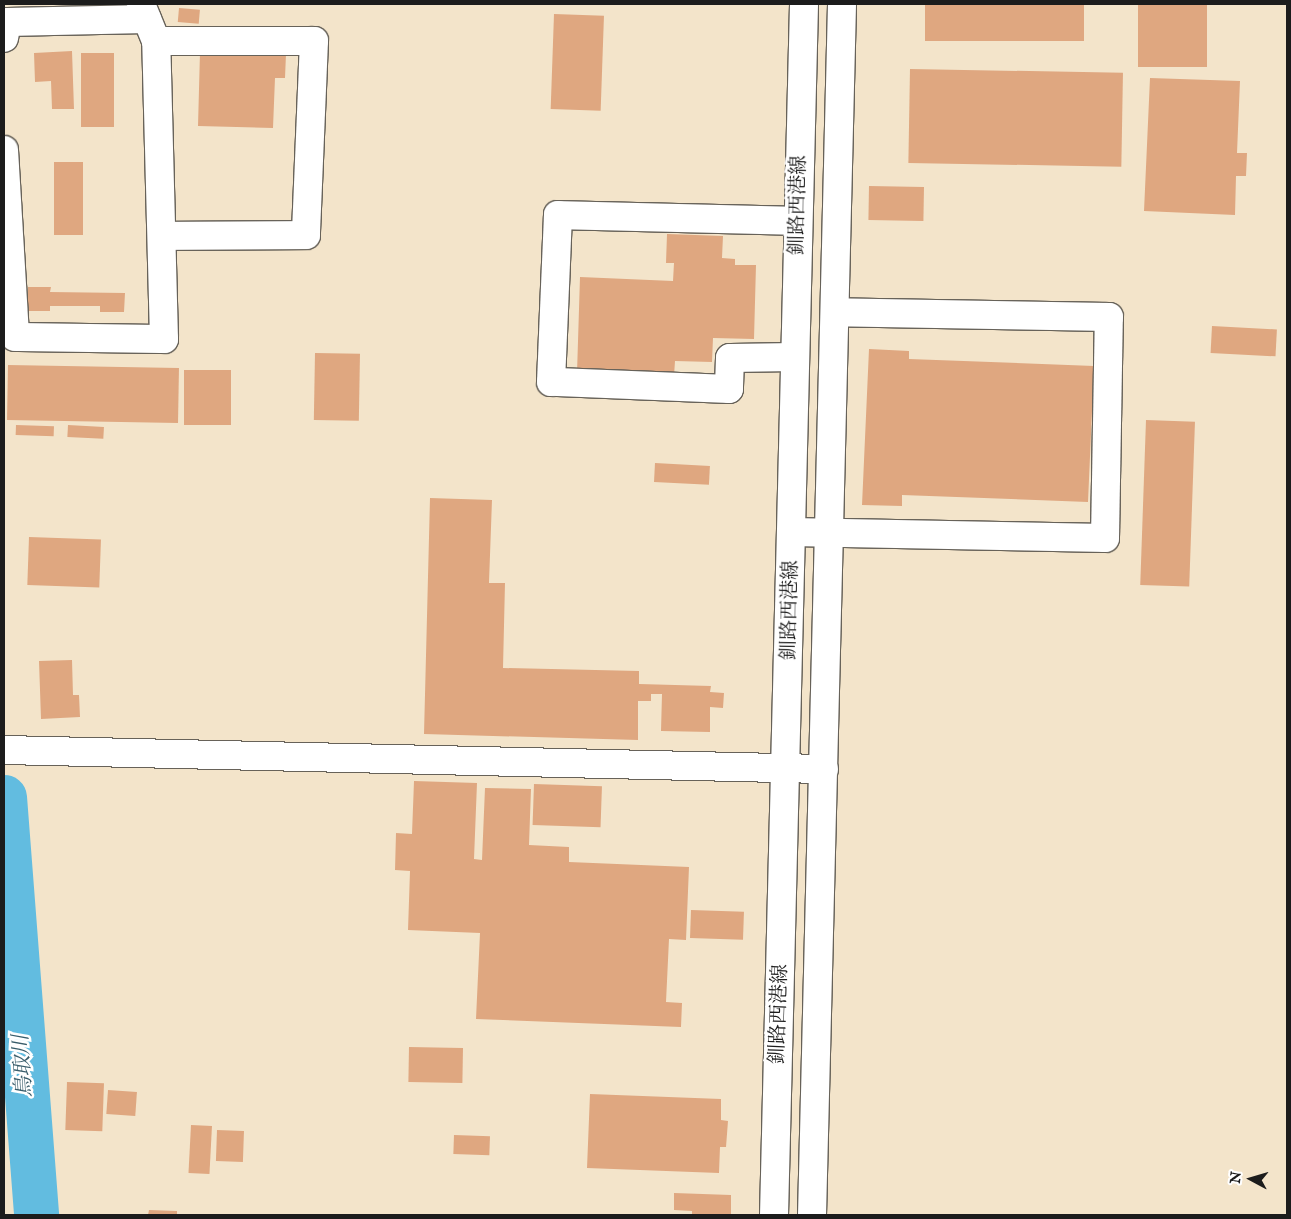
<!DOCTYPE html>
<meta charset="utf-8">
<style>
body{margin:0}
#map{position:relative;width:1291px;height:1219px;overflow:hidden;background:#f3e4ca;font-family:"IM FELL English","Noto Serif JP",serif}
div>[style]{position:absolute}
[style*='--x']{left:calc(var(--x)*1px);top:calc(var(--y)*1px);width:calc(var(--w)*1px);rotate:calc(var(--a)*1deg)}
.river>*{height:45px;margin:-22.5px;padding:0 22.5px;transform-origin:22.5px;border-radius:22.5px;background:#62bce0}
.building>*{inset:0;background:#dfa780;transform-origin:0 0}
.roads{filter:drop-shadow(1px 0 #676259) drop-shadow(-1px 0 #676259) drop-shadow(0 1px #676259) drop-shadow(0 -1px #676259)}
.minor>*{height:28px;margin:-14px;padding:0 14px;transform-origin:14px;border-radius:14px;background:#fff}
.major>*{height:28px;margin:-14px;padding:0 14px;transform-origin:14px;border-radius:14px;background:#fff}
span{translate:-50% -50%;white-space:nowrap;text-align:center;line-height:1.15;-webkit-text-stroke:5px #fff;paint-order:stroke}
.street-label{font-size:20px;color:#1c1c1c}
.water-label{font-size:21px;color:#385c6a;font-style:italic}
.frame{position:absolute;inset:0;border:5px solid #1c1c1c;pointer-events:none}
.north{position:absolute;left:1226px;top:1154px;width:50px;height:50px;-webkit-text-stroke:4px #fff;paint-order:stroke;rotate:276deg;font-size:14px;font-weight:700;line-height:20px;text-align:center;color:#1c1c1c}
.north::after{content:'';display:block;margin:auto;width:18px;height:22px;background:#1c1c1c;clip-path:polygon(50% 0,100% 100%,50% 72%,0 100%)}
</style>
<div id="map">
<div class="river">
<div style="--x:4;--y:797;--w:419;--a:85.6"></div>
</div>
<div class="building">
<div style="left:925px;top:4px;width:159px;height:37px"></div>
<div style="left:1138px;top:4px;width:69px;height:63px"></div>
<div style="left:179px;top:8px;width:21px;height:14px;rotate:5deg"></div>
<div style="left:554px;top:14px;width:50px;height:95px;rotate:2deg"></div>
<div style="clip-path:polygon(72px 51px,74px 109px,52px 109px,51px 81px,35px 82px,34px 53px)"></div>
<div style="clip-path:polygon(200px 52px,286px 54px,285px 78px,275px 78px,273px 128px,198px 126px)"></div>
<div style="left:81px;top:53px;width:33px;height:74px"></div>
<div style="left:910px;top:69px;width:213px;height:94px;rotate:1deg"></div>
<div style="clip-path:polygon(1150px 78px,1240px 81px,1237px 153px,1247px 153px,1246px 176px,1236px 176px,1235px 215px,1144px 211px)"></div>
<div style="left:54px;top:162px;width:29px;height:73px"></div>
<div style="left:869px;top:186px;width:55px;height:34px;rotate:1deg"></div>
<div style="clip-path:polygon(667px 234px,723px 236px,722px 258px,735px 259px,735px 265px,756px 265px,754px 339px,713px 338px,712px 362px,675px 361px,674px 376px,577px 373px,580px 277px,673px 281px,674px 263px,666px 263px)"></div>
<div style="clip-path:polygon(28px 287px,51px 287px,50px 292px,125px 293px,124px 312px,100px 312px,100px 306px,50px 306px,50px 311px,28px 311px)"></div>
<div style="left:1212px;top:326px;width:65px;height:27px;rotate:3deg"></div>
<div style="clip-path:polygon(869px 349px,909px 351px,909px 359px,1094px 366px,1088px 502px,902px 495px,902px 506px,862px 505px)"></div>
<div style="left:315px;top:353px;width:45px;height:67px;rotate:1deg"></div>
<div style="left:8px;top:365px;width:171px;height:55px;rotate:1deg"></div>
<div style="left:184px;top:370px;width:47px;height:55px"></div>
<div style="left:1146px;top:420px;width:49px;height:165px;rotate:2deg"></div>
<div style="left:16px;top:425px;width:38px;height:10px;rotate:2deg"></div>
<div style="left:68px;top:425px;width:36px;height:12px;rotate:3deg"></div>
<div style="left:655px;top:463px;width:55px;height:19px;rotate:3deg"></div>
<div style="clip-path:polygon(430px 498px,492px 500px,489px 583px,505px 583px,503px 668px,639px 671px,639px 684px,711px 686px,710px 692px,724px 693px,723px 708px,710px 707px,710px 732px,661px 731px,662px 694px,651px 694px,651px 701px,638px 701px,638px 740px,424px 734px)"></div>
<div style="left:29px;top:537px;width:72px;height:48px;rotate:2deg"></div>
<div style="clip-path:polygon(72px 660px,73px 695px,79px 695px,80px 717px,41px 719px,39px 661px)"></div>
<div style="clip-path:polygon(414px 781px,477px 783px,474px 859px,482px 860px,485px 788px,531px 789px,529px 845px,569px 847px,569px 862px,689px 867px,686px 940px,669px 939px,666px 1002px,682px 1003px,681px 1027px,476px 1019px,480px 933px,408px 930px,410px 871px,395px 870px,396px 833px,412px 834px)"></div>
<div style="left:534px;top:784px;width:68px;height:41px;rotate:2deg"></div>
<div style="left:691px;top:910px;width:53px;height:28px;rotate:2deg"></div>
<div style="left:409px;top:1047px;width:54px;height:35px;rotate:1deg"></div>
<div style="left:67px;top:1082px;width:37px;height:48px;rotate:2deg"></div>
<div style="left:108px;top:1090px;width:29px;height:24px;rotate:4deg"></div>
<div style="clip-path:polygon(590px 1094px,721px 1099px,721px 1120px,728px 1121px,726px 1147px,720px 1147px,719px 1173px,587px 1168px)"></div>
<div style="left:191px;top:1125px;width:21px;height:48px;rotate:3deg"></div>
<div style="left:217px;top:1130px;width:27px;height:31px;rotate:2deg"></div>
<div style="left:454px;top:1135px;width:36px;height:19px;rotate:2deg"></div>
<div style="clip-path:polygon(674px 1193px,731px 1195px,731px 1215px,692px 1215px,692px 1211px,674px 1210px)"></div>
<div style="clip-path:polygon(149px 1210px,177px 1211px,177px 1215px,148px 1215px)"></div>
</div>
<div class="roads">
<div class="minor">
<div style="--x:4;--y:38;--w:16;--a:-79"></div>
<div style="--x:7;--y:22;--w:140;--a:-1.2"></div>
<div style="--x:156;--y:41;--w:158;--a:0"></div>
<div style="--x:314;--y:41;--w:194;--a:92.4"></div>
<div style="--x:306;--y:235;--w:144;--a:179.6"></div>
<div style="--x:4;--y:150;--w:187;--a:86.6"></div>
<div style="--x:15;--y:337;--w:149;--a:0.8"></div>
<div style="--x:164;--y:339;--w:298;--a:-91.5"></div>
<div style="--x:156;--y:41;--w:40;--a:-112"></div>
<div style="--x:795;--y:357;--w:65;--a:179.1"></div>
<div style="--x:730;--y:358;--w:31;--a:92"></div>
<div style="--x:729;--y:389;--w:178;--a:-177.7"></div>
<div style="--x:551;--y:382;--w:167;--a:-87.6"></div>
<div style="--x:558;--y:215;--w:240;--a:1.4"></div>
<div style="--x:792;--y:532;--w:313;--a:1.1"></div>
<div style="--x:1105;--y:538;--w:221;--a:-89"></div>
<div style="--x:1109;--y:317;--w:274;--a:-179"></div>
<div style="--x:4;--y:750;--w:820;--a:1.33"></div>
</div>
<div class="major">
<div style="--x:774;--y:1215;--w:1211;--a:-88.58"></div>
<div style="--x:812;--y:1215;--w:1211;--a:-88.58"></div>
</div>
</div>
<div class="street-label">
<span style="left:798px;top:205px;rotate:-89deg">釧路西港線</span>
<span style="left:790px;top:610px;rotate:-89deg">釧路西港線</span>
<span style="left:779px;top:1014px;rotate:-88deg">釧路西港線</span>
</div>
<div class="water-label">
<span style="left:24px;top:1066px;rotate:-94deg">鳥取川</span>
</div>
<div class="frame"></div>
<div class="north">N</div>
</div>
